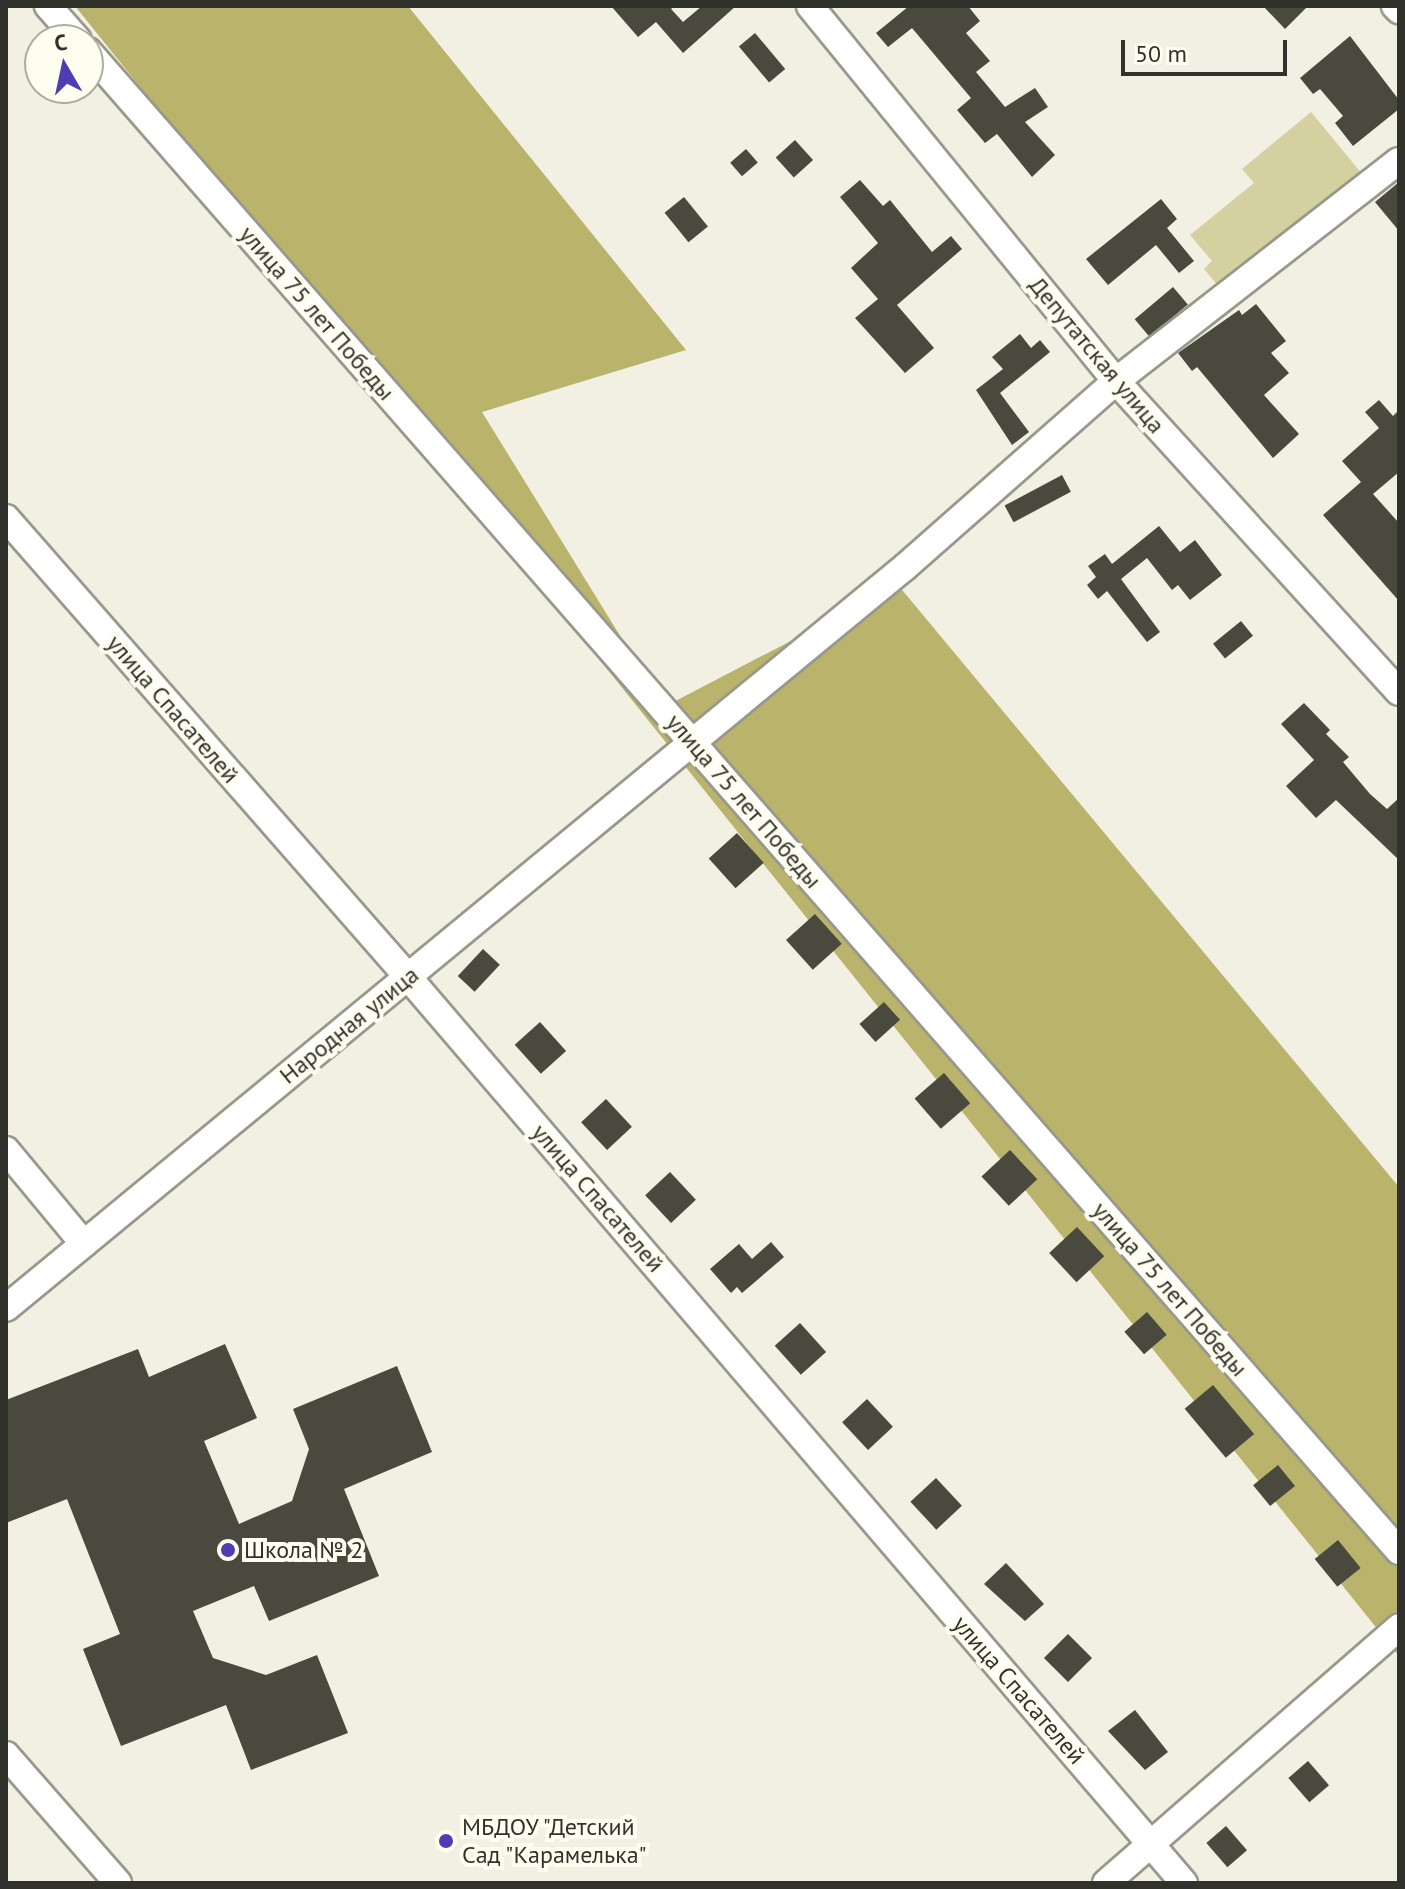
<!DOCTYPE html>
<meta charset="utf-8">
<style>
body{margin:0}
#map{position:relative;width:1405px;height:1889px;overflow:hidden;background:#f1f0e3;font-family:"PT Sans",sans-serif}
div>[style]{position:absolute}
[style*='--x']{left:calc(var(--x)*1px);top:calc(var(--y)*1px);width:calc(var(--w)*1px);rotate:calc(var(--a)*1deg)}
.green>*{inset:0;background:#d4d09f}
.forest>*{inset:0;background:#b9b36b}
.building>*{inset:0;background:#4a493e;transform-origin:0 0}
.roads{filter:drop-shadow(2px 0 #98988b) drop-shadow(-2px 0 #98988b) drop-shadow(0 2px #98988b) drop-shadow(0 -2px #98988b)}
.street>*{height:26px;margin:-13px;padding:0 13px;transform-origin:13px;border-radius:13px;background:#fff}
.dots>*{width:22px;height:22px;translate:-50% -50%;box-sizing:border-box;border:4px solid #fefef0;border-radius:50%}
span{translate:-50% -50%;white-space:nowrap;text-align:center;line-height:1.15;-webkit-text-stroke:8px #fefef0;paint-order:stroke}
.street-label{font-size:24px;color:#32322d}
.poi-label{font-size:24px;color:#32322d}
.left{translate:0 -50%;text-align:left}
.frame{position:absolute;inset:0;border:8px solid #32322d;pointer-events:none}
.north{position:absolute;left:24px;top:24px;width:80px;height:80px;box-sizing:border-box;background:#fefef0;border:2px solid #acaca2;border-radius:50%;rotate:351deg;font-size:22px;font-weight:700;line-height:32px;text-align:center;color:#32322d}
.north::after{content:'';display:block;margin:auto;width:28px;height:36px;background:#503cb3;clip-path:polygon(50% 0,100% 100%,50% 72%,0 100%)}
.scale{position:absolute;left:1121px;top:40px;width:166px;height:36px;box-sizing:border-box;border:4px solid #32322d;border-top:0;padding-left:10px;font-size:24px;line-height:28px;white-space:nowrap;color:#32322d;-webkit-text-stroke:6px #fefef0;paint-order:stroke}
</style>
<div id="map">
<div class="green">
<div style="clip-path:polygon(1311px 112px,1363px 175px,1219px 287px,1204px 269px,1212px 261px,1190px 235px,1254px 183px,1242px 169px)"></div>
</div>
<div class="forest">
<div style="clip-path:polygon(75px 6px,408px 6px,686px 350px,482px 412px,664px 707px,898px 585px,1399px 1187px,1399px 1656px)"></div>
</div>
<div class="building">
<div style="clip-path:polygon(611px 6px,675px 6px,671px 9px,683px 22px,702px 6px,736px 6px,683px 53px,656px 22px,638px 37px)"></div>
<div style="clip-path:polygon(909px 6px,968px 6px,980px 21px,966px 33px,990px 61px,976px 72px,1005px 107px,1035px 88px,1048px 107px,1025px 122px,1055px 155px,1032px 177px,997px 134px,985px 143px,957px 110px,971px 98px,912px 28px,888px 47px,876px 33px)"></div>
<div style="clip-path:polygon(1263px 6px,1308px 6px,1285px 29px)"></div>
<div style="left:755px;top:33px;width:47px;height:21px;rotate:50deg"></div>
<div style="clip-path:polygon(1350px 36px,1399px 100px,1399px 109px,1353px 146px,1335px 123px,1343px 116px,1320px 89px,1313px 94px,1300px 78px)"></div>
<div style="left:795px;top:140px;width:27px;height:26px;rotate:48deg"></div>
<div style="left:746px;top:149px;width:18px;height:21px;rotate:49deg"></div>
<div style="clip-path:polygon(860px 180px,883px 206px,890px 200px,932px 252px,951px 236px,962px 249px,897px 305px,934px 348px,905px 373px,855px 318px,878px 299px,851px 268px,878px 243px,840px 197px)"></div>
<div style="clip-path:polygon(1399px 182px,1399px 231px,1375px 202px)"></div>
<div style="left:684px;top:197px;width:38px;height:25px;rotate:51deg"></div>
<div style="clip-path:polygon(1161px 199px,1177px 219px,1167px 228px,1194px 261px,1179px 273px,1156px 245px,1108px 285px,1086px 259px)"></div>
<div style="left:1173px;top:287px;width:23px;height:50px;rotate:50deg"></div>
<div style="clip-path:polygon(1256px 304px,1286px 341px,1271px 353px,1289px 373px,1264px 395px,1299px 434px,1273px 458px,1197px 367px,1192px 371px,1178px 353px,1239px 310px,1242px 315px)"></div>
<div style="clip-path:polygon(1020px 334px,1031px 348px,1040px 340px,1050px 352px,1000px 393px,1029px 432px,1012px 445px,976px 390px,1003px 369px,992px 357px)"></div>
<div style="clip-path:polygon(1379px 400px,1393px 416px,1399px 410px,1399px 472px,1373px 494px,1399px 523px,1399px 601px,1323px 515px,1361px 482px,1342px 461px,1379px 428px,1365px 412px)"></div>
<div style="left:1062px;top:475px;width:19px;height:65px;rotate:62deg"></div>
<div style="clip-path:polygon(1159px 526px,1180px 552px,1195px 540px,1222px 575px,1190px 600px,1178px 585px,1172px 590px,1147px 558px,1121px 579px,1160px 632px,1147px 642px,1107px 591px,1098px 599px,1087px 585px,1096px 577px,1088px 566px,1105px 554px,1112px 564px)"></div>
<div style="left:1241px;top:621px;width:19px;height:36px;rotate:51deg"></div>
<div style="clip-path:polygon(1304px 703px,1330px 730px,1326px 734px,1349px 757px,1343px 762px,1370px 794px,1387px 809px,1399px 798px,1399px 860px,1336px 800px,1316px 818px,1286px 786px,1314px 760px,1281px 724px)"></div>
<div style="left:737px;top:833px;width:40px;height:38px;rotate:48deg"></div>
<div style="left:815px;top:914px;width:40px;height:39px;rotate:48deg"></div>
<div style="left:483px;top:949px;width:23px;height:37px;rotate:43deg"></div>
<div style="left:884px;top:1002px;width:24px;height:33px;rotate:48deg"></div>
<div style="left:540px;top:1022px;width:39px;height:34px;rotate:48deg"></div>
<div style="left:944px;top:1073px;width:40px;height:39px;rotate:49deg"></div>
<div style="left:606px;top:1099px;width:38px;height:34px;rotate:47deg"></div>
<div style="left:1010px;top:1150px;width:40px;height:39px;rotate:47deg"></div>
<div style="left:670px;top:1172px;width:38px;height:34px;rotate:47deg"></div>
<div style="left:1077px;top:1227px;width:40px;height:38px;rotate:47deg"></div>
<div style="clip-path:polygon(771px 1242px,784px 1257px,742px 1293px,737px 1287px,731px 1293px,710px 1269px,739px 1244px,752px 1259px)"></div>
<div style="left:1147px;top:1312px;width:30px;height:30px;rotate:49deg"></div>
<div style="left:800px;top:1323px;width:39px;height:34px;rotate:48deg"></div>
<div style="clip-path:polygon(225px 1344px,257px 1418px,204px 1441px,239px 1524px,292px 1501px,309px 1449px,293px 1409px,397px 1366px,432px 1452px,344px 1489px,379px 1576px,269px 1621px,254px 1586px,193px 1611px,213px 1658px,266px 1675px,317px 1655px,348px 1733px,251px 1770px,226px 1705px,121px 1746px,83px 1649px,120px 1634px,67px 1499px,6px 1523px,6px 1400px,138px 1349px,149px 1377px)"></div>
<div style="left:1213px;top:1385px;width:64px;height:37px;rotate:50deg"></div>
<div style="left:867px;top:1399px;width:38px;height:34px;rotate:47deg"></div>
<div style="left:1278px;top:1465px;width:27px;height:32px;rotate:51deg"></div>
<div style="left:936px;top:1478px;width:38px;height:35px;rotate:47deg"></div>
<div style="left:1338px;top:1540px;width:36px;height:30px;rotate:51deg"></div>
<div style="clip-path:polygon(1006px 1563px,1044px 1604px,1025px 1621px,984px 1584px)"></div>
<div style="left:1068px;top:1634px;width:34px;height:34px;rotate:45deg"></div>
<div style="clip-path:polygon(1135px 1710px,1168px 1752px,1145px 1770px,1108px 1731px)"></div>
<div style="left:1308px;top:1761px;width:32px;height:26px;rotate:49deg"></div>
<div style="left:1226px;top:1826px;width:32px;height:26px;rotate:49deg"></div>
</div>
<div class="roads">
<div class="street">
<div style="--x:48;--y:6;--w:45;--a:48.6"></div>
<div style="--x:810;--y:6;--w:484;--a:50.8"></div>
<div style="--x:1116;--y:381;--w:420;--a:47.7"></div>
<div style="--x:1395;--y:6;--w:6;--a:45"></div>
<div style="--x:88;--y:51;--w:1992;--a:48.85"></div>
<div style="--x:6;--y:518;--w:610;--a:48.79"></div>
<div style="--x:408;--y:977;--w:1193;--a:49.42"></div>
<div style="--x:6;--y:1150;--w:122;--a:50.3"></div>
<div style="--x:6;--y:1308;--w:1165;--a:-39.5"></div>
<div style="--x:905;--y:567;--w:281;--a:-41.4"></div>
<div style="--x:1116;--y:381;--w:358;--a:-37.9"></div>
<div style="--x:6;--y:1755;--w:170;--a:48.8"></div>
<div style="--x:1106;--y:1883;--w:389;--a:-41.1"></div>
</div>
</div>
<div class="dots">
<div style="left:228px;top:1550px;background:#503cb3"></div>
<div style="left:446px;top:1841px;background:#503cb3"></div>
</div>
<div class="street-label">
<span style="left:317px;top:313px;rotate:49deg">улица 75 лет Победы</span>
<span style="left:1097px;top:355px;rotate:50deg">Депутатская улица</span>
<span style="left:173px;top:709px;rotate:49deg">улица Спасателей</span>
<span style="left:744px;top:801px;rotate:49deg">улица 75 лет Победы</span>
<span style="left:349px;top:1025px;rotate:-39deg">Народная улица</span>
<span style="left:598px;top:1198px;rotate:49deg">улица Спасателей</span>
<span style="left:1170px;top:1289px;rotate:49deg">улица 75 лет Победы</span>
<span style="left:1019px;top:1690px;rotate:49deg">улица Спасателей</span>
</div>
<div class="poi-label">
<span class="left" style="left:244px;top:1550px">Школа № 2</span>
<span class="left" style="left:462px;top:1841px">МБДОУ "Детский<br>Сад "Карамелька"</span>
</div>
<div class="frame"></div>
<div class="north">С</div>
<div class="scale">50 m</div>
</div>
